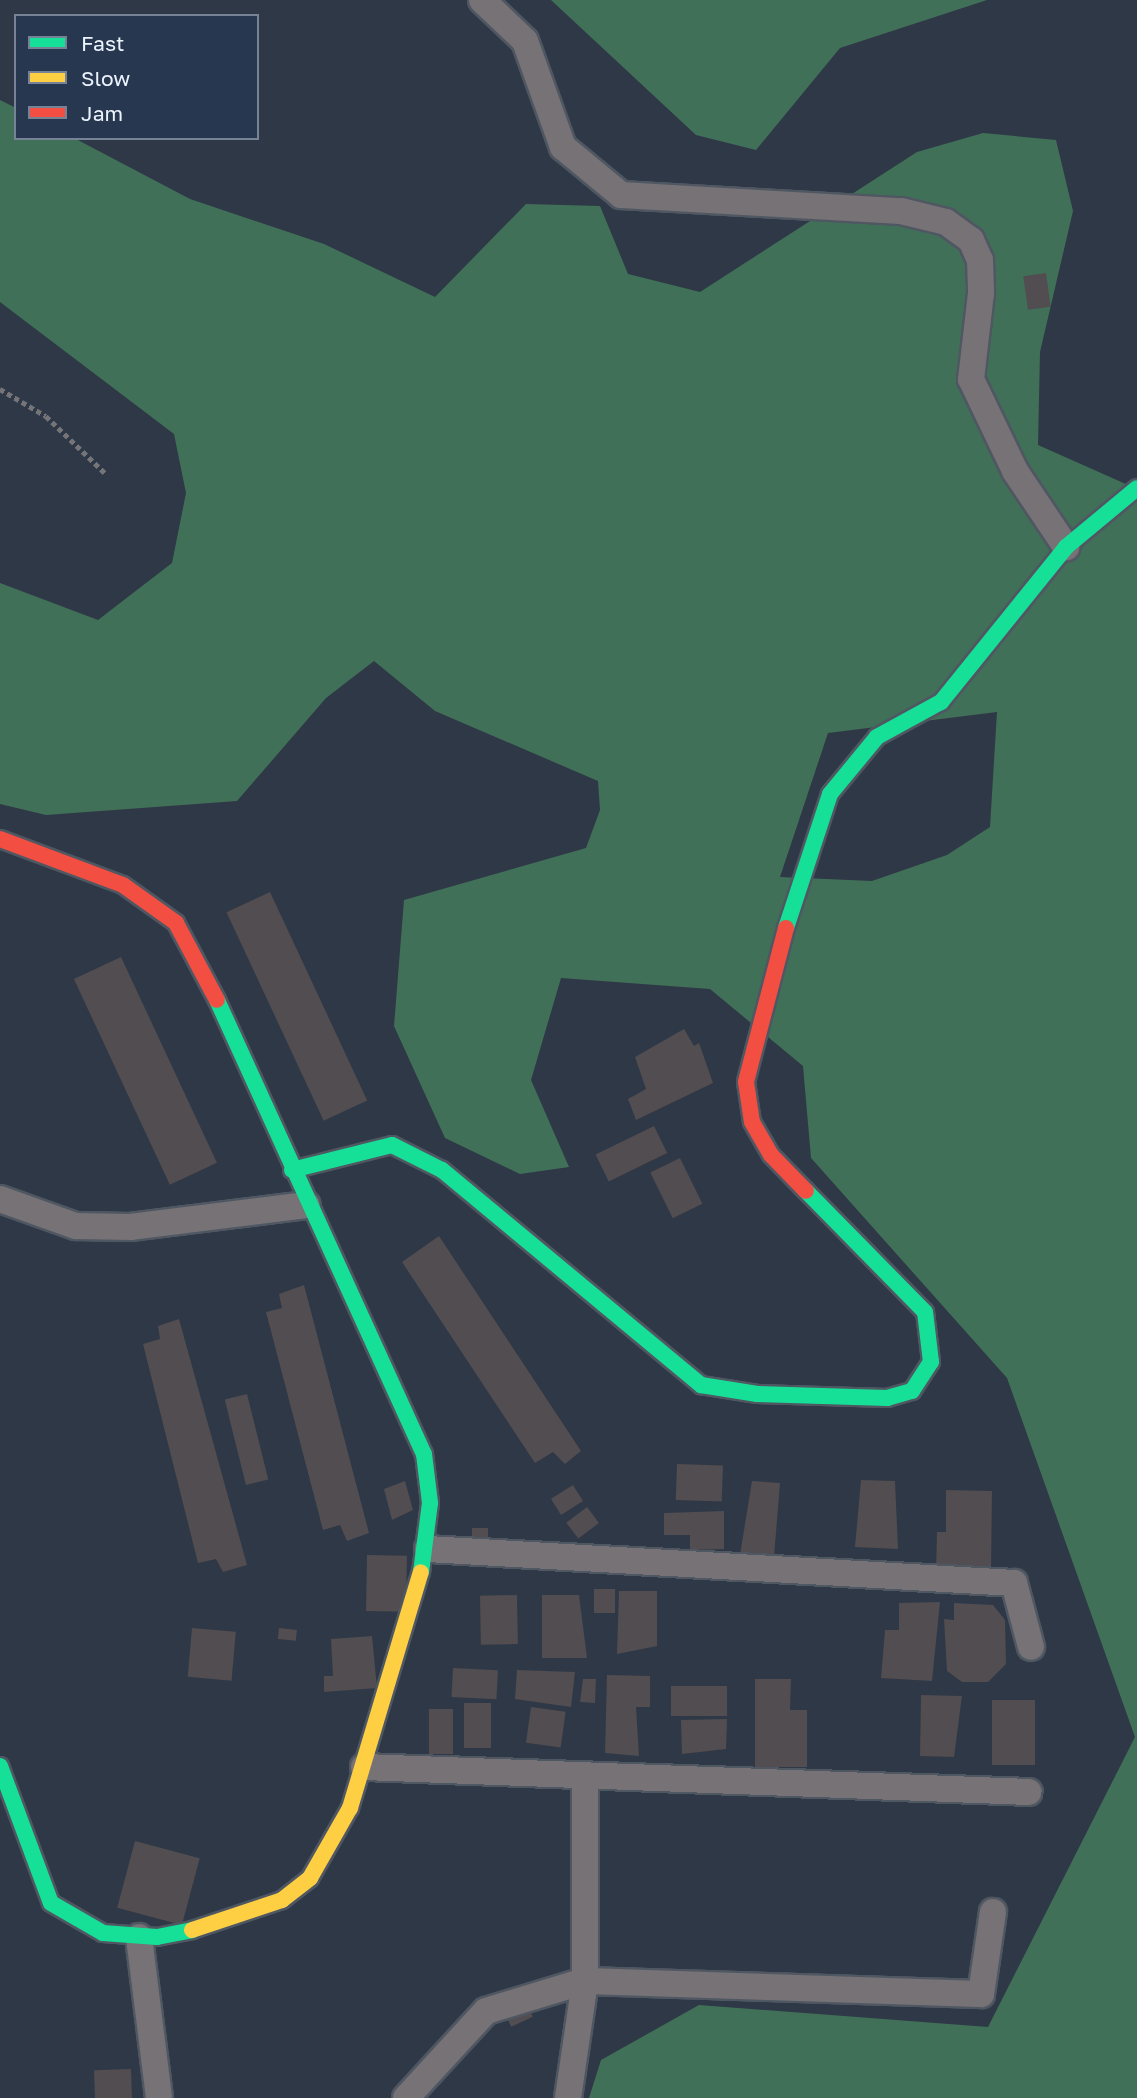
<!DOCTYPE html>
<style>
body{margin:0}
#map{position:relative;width:1137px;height:2098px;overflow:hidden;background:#2f3846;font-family:"Golos Text",sans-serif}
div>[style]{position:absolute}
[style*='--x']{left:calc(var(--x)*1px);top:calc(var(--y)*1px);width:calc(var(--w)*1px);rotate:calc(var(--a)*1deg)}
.forest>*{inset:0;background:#417058}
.building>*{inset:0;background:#514d51;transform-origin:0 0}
.path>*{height:4.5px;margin-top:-2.25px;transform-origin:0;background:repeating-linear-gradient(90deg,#747479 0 5px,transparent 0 8.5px)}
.roads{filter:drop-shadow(2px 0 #4f5762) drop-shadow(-2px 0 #4f5762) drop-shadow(0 2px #4f5762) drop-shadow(0 -2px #4f5762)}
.street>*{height:26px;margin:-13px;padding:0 13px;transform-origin:13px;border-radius:13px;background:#767275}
.fast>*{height:16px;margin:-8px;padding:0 8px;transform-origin:8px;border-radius:8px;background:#16e098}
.slow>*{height:16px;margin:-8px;padding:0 8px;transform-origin:8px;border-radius:8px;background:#ffcf43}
.jam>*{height:16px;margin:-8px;padding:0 8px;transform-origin:8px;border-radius:8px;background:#f24e42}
span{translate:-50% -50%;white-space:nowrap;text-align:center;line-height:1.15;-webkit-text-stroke:7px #26374f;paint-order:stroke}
.legend{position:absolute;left:14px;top:14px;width:245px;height:126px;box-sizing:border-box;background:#26374f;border:2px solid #768295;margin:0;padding:9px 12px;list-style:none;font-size:21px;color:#edf3fd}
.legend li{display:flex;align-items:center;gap:14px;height:35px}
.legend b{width:35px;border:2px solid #768295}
</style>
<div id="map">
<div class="forest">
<div style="clip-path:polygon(551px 0,987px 0,840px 48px,756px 150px,696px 135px)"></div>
<div style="clip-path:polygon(evenodd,0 100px,16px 108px,16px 138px,74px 138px,190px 199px,324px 244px,435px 297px,526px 204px,600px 206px,628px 274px,700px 292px,917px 152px,983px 133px,1056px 140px,1073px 211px,1040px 352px,1038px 445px,1137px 489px,1137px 2098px,589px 2098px,601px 2060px,699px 2005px,988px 2027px,1135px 1737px,1007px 1378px,811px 1158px,803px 1066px,710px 989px,561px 978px,531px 1080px,569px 1167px,520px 1174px,445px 1138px,394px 1026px,404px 900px,586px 848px,600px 810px,598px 781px,435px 711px,374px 661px,326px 698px,237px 801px,46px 815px,0 804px,0 583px,98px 620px,172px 563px,186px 493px,174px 434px,0 302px,0 100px,997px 712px,990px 827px,947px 855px,872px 881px,780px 877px,828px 733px,997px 712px)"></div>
</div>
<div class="building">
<div style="left:1046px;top:273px;width:34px;height:23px;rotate:82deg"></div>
<div style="left:270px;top:892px;width:230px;height:48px;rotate:65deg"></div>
<div style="left:121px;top:957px;width:227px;height:52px;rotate:65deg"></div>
<div style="clip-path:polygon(684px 1029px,694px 1046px,699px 1043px,713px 1083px,636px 1120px,628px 1099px,646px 1089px,635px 1057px)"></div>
<div style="left:654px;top:1126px;width:30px;height:65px;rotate:64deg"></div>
<div style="left:680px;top:1158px;width:51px;height:33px;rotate:64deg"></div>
<div style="clip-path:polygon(439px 1236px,581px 1451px,565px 1464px,553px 1452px,535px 1463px,402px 1262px)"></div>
<div style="clip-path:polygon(304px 1285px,369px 1533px,347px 1541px,340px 1525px,323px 1530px,266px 1312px,282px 1308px,279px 1294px)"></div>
<div style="clip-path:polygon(179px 1319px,247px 1565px,223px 1572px,216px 1559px,198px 1563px,143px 1344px,160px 1339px,158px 1326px)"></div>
<div style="left:247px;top:1394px;width:88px;height:23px;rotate:76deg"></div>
<div style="left:677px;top:1464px;width:46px;height:36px;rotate:2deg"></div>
<div style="clip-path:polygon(861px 1480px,895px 1481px,898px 1549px,855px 1547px)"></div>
<div style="clip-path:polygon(405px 1481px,413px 1510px,392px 1520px,384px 1489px)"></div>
<div style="clip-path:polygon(752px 1481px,780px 1483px,774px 1557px,740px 1555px)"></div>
<div style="left:573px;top:1485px;width:19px;height:26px;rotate:58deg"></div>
<div style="clip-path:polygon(946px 1490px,992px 1491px,991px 1570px,936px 1571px,937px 1532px,946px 1532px)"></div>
<div style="left:587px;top:1507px;width:20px;height:26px;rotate:53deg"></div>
<div style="clip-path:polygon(724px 1511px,724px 1549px,690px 1550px,690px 1535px,664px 1535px,664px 1513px)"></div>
<div style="left:472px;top:1528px;width:16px;height:12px"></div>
<div style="left:367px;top:1555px;width:40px;height:56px;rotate:1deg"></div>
<div style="left:615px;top:1589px;width:24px;height:21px;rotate:90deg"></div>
<div style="clip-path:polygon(619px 1591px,657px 1591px,657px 1646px,617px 1654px)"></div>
<div style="left:517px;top:1595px;width:49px;height:37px;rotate:89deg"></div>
<div style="clip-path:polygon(542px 1595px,579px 1595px,587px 1658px,542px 1658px)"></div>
<div style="clip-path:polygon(940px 1602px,932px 1681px,881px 1678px,885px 1630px,899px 1630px,899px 1603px)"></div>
<div style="clip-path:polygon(954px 1603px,993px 1605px,1005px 1620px,1006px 1664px,988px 1682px,962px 1682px,947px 1671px,944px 1619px,954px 1620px)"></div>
<div style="left:192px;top:1628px;width:44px;height:49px;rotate:5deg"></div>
<div style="left:279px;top:1628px;width:18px;height:11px;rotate:6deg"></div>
<div style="clip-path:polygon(372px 1636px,377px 1688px,324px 1692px,324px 1676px,333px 1676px,331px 1639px)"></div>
<div style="left:453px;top:1668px;width:45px;height:29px;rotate:3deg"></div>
<div style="clip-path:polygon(517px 1670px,575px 1672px,571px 1707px,515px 1699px)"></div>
<div style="clip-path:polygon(607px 1675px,650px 1676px,650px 1707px,636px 1707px,639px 1756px,605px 1753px)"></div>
<div style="clip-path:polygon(583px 1679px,596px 1679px,595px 1703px,580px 1702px)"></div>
<div style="clip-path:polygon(755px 1679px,791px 1679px,790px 1710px,807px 1710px,807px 1767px,755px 1767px)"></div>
<div style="left:671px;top:1686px;width:56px;height:30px"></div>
<div style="clip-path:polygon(921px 1695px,962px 1696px,954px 1757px,920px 1756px)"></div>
<div style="left:992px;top:1700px;width:43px;height:65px"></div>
<div style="left:491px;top:1703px;width:45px;height:27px;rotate:90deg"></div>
<div style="left:531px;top:1707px;width:35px;height:36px;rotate:8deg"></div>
<div style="left:429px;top:1709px;width:24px;height:45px"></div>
<div style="clip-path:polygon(727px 1719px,726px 1749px,682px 1754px,681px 1720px)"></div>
<div style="left:135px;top:1841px;width:67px;height:69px;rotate:15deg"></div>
<div style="left:527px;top:2004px;width:14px;height:24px;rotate:65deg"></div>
<div style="left:131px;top:2069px;width:29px;height:37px;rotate:88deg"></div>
</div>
<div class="path">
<div style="--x:0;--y:389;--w:53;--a:30.4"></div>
<div style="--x:46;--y:416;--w:82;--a:44"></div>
</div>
<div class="roads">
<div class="street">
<div style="--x:482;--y:0;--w:59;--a:43.6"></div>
<div style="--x:525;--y:41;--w:113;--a:70.3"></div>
<div style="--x:563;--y:147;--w:75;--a:39.6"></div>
<div style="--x:621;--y:195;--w:280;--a:3.3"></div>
<div style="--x:901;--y:211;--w:46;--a:13.7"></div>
<div style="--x:946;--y:222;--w:31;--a:36"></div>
<div style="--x:971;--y:240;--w:22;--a:66"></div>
<div style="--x:980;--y:260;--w:33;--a:88"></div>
<div style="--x:981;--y:293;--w:87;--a:96.6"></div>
<div style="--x:971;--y:379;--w:102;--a:64.4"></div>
<div style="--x:1015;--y:471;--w:92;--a:56.1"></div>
<div style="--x:0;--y:1199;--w:81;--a:19.6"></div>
<div style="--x:76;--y:1226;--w:54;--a:1.1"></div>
<div style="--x:130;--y:1227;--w:178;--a:-7.1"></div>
<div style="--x:428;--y:1549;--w:587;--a:3.32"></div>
<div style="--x:1014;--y:1583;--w:66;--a:75.1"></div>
<div style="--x:364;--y:1767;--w:665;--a:2.15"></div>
<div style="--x:139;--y:1937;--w:162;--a:82.9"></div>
<div style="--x:406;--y:2098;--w:118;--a:-47.4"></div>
<div style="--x:486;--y:2011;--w:103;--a:-16.9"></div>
<div style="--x:585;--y:1981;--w:396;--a:1.9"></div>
<div style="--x:981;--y:1994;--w:83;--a:-81.7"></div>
<div style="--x:568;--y:2098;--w:118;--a:-81.7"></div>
<div style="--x:585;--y:1981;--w:205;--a:-90"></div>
</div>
<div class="fast">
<div style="--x:786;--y:928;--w:141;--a:-71.8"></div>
<div style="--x:830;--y:794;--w:74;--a:-50.5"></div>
<div style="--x:877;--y:737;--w:73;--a:-28.7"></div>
<div style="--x:941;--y:702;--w:199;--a:-51.1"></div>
<div style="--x:1066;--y:547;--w:92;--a:-39.7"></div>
<div style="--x:217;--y:1000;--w:499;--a:65.5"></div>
<div style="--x:424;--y:1454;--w:49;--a:83"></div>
<div style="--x:430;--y:1503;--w:70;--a:97.4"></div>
<div style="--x:292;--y:1170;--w:103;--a:-14"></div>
<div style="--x:392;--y:1145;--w:56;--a:26.6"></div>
<div style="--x:442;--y:1170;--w:337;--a:39.7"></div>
<div style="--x:701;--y:1385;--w:57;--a:9.1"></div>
<div style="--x:757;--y:1394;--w:130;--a:1.8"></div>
<div style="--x:887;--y:1398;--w:26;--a:-16"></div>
<div style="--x:912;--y:1391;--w:35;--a:-57"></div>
<div style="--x:931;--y:1362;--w:50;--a:-96.8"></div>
<div style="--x:925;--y:1312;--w:170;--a:-134.5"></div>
<div style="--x:0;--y:1766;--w:146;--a:69.6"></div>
<div style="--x:51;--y:1903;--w:60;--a:30"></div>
<div style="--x:103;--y:1933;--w:54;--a:4.2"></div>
<div style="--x:157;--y:1937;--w:36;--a:-11"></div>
</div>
<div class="slow">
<div style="--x:192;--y:1930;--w:95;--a:-18.4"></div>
<div style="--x:282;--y:1900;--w:36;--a:-38"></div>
<div style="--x:310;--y:1878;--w:81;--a:-60.3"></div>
<div style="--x:350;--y:1808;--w:246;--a:-73.3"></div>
</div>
<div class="jam">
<div style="--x:0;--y:839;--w:131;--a:20.5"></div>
<div style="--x:123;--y:885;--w:65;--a:35.6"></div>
<div style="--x:176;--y:923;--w:87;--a:62"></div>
<div style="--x:786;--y:928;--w:159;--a:104.6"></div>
<div style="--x:746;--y:1082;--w:40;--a:81.5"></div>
<div style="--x:752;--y:1122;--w:38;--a:60"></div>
<div style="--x:771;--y:1155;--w:50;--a:45.8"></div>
</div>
</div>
<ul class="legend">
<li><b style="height:9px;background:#16e098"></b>Fast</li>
<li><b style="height:9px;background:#ffcf43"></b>Slow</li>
<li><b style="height:9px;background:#f24e42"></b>Jam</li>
</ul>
</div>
